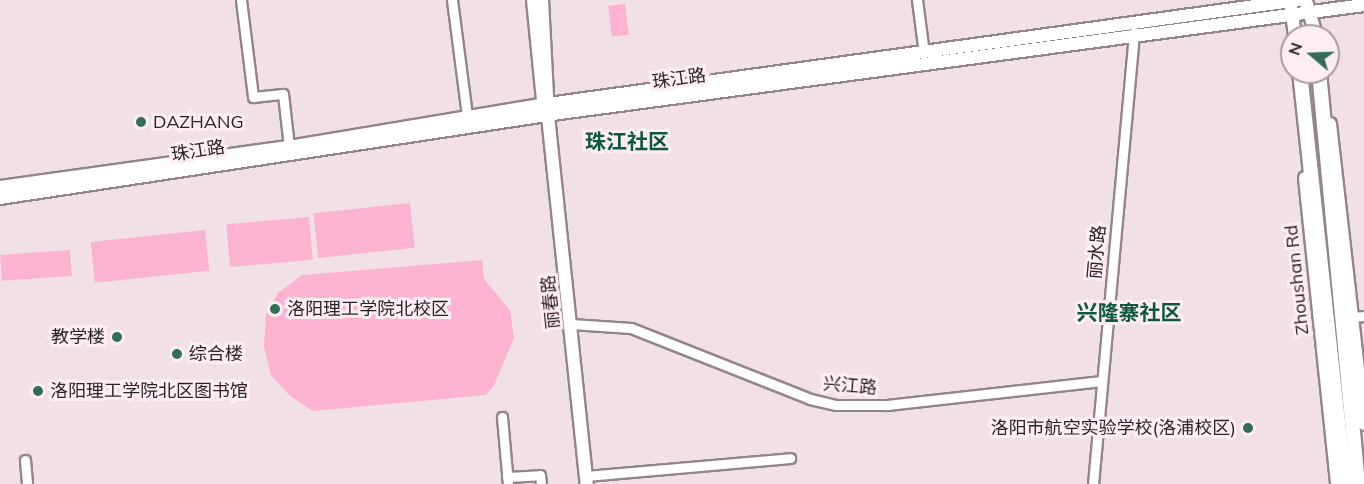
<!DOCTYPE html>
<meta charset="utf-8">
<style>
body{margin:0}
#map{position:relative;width:1364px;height:484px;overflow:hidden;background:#f1e0e6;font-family:Mulish,"Noto Sans SC",sans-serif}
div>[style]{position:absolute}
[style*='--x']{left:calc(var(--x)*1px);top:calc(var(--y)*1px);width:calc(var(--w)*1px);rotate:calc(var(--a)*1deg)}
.green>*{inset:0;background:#fbb3cf;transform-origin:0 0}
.roads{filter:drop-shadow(2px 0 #93858a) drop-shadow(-2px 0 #93858a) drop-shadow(0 2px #93858a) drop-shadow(0 -2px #93858a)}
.street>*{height:9px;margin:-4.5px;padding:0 4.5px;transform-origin:4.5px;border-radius:4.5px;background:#fff}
.secondary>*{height:12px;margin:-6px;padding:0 6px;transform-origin:6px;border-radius:6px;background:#fff}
.primary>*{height:14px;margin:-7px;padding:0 7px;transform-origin:7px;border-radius:7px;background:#fff}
.dots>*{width:16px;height:16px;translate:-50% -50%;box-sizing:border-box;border:3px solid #feeef3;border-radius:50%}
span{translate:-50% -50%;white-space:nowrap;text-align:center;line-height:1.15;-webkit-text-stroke:6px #feeef3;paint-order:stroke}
.street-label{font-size:18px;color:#2a2426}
.poi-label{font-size:18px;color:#2a2426}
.left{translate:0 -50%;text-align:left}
.right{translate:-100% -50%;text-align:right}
.quarter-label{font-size:21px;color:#0c5840;font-weight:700}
.north{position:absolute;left:1280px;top:24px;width:60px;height:60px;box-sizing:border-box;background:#feeef3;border:2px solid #a99da1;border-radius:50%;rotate:289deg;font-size:16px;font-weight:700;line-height:24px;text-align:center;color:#2a2426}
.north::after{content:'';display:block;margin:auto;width:21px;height:27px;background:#326d57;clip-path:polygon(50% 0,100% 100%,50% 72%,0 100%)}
</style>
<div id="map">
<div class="green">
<div style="left:625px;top:4px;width:31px;height:17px;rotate:83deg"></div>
<div style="left:410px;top:203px;width:45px;height:97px;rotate:84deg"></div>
<div style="left:309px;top:217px;width:43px;height:83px;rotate:85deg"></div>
<div style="left:205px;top:230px;width:41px;height:115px;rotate:84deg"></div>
<div style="left:70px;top:250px;width:26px;height:70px;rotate:86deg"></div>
<div style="clip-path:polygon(482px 260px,484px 279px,510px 310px,514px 338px,494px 385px,486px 395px,313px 411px,290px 396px,271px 375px,264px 347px,266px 315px,278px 293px,302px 275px)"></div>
</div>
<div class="roads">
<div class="street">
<div style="--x:241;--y:0;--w:98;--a:82.9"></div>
<div style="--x:253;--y:97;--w:30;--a:-6"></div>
<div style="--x:283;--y:94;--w:53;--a:83.5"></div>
<div style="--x:452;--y:0;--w:117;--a:82.6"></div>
<div style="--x:917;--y:0;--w:53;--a:82.5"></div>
<div style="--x:1353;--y:317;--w:11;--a:-5"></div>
<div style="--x:571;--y:324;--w:60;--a:3.8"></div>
<div style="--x:631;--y:328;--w:193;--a:21.6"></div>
<div style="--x:810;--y:399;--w:27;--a:13"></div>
<div style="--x:836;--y:405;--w:51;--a:0"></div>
<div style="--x:887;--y:405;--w:216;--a:-6.4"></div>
<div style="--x:502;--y:417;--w:67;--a:84.9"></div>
<div style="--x:25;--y:460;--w:24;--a:85"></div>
<div style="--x:586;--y:476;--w:205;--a:-5"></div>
<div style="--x:507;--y:477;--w:33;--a:-3"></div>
<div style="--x:540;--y:475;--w:9;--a:84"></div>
<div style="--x:1093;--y:484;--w:454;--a:-84.8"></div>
</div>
<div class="secondary">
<div style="--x:533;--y:0;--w:111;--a:84.3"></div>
<div style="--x:542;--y:0;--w:116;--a:87"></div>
<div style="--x:548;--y:116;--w:370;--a:84"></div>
<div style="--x:1307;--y:4;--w:33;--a:74"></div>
<div style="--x:1291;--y:7;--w:29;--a:82"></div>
<div style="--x:1330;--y:124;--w:302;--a:83.5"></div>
<div style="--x:1305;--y:178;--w:308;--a:84"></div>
<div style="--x:0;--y:187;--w:292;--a:-7.9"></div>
<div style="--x:289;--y:147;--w:255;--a:-9.5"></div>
<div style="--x:541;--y:105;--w:765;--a:-7.89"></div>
<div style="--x:0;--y:198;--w:566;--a:-8.63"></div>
<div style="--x:560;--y:113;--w:811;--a:-7.65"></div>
</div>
<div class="primary">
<div style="--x:1300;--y:72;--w:414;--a:83.8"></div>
<div style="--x:1319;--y:72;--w:414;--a:84.6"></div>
</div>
</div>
<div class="dots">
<div style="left:141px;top:122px;background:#326d57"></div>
<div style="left:275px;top:309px;background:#326d57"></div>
<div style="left:117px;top:337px;background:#326d57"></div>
<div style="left:177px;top:354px;background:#326d57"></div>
<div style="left:38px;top:391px;background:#326d57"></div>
<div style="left:1248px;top:428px;background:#326d57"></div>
</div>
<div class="street-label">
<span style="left:679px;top:79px;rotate:-8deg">珠江路</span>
<span style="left:198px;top:151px;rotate:-9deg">珠江路</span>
<span style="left:1097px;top:252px;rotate:-85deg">丽水路</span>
<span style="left:1297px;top:280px;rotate:-96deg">Zhoushan Rd</span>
<span style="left:551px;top:302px;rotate:-96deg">丽春路</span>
<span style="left:850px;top:386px;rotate:5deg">兴江路</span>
</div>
<div class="poi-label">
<span class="left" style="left:153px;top:122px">DAZHANG</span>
<span class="left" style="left:287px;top:309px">洛阳理工学院北校区</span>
<span class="right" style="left:105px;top:337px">教学楼</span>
<span class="left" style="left:189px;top:354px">综合楼</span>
<span class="left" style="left:50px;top:391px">洛阳理工学院北区图书馆</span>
<span class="right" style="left:1236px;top:428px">洛阳市航空实验学校(洛浦校区)</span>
</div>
<div class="quarter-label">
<span style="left:627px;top:141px">珠江社区</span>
<span style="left:1129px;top:312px">兴隆寨社区</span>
</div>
<div class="north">N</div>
</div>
